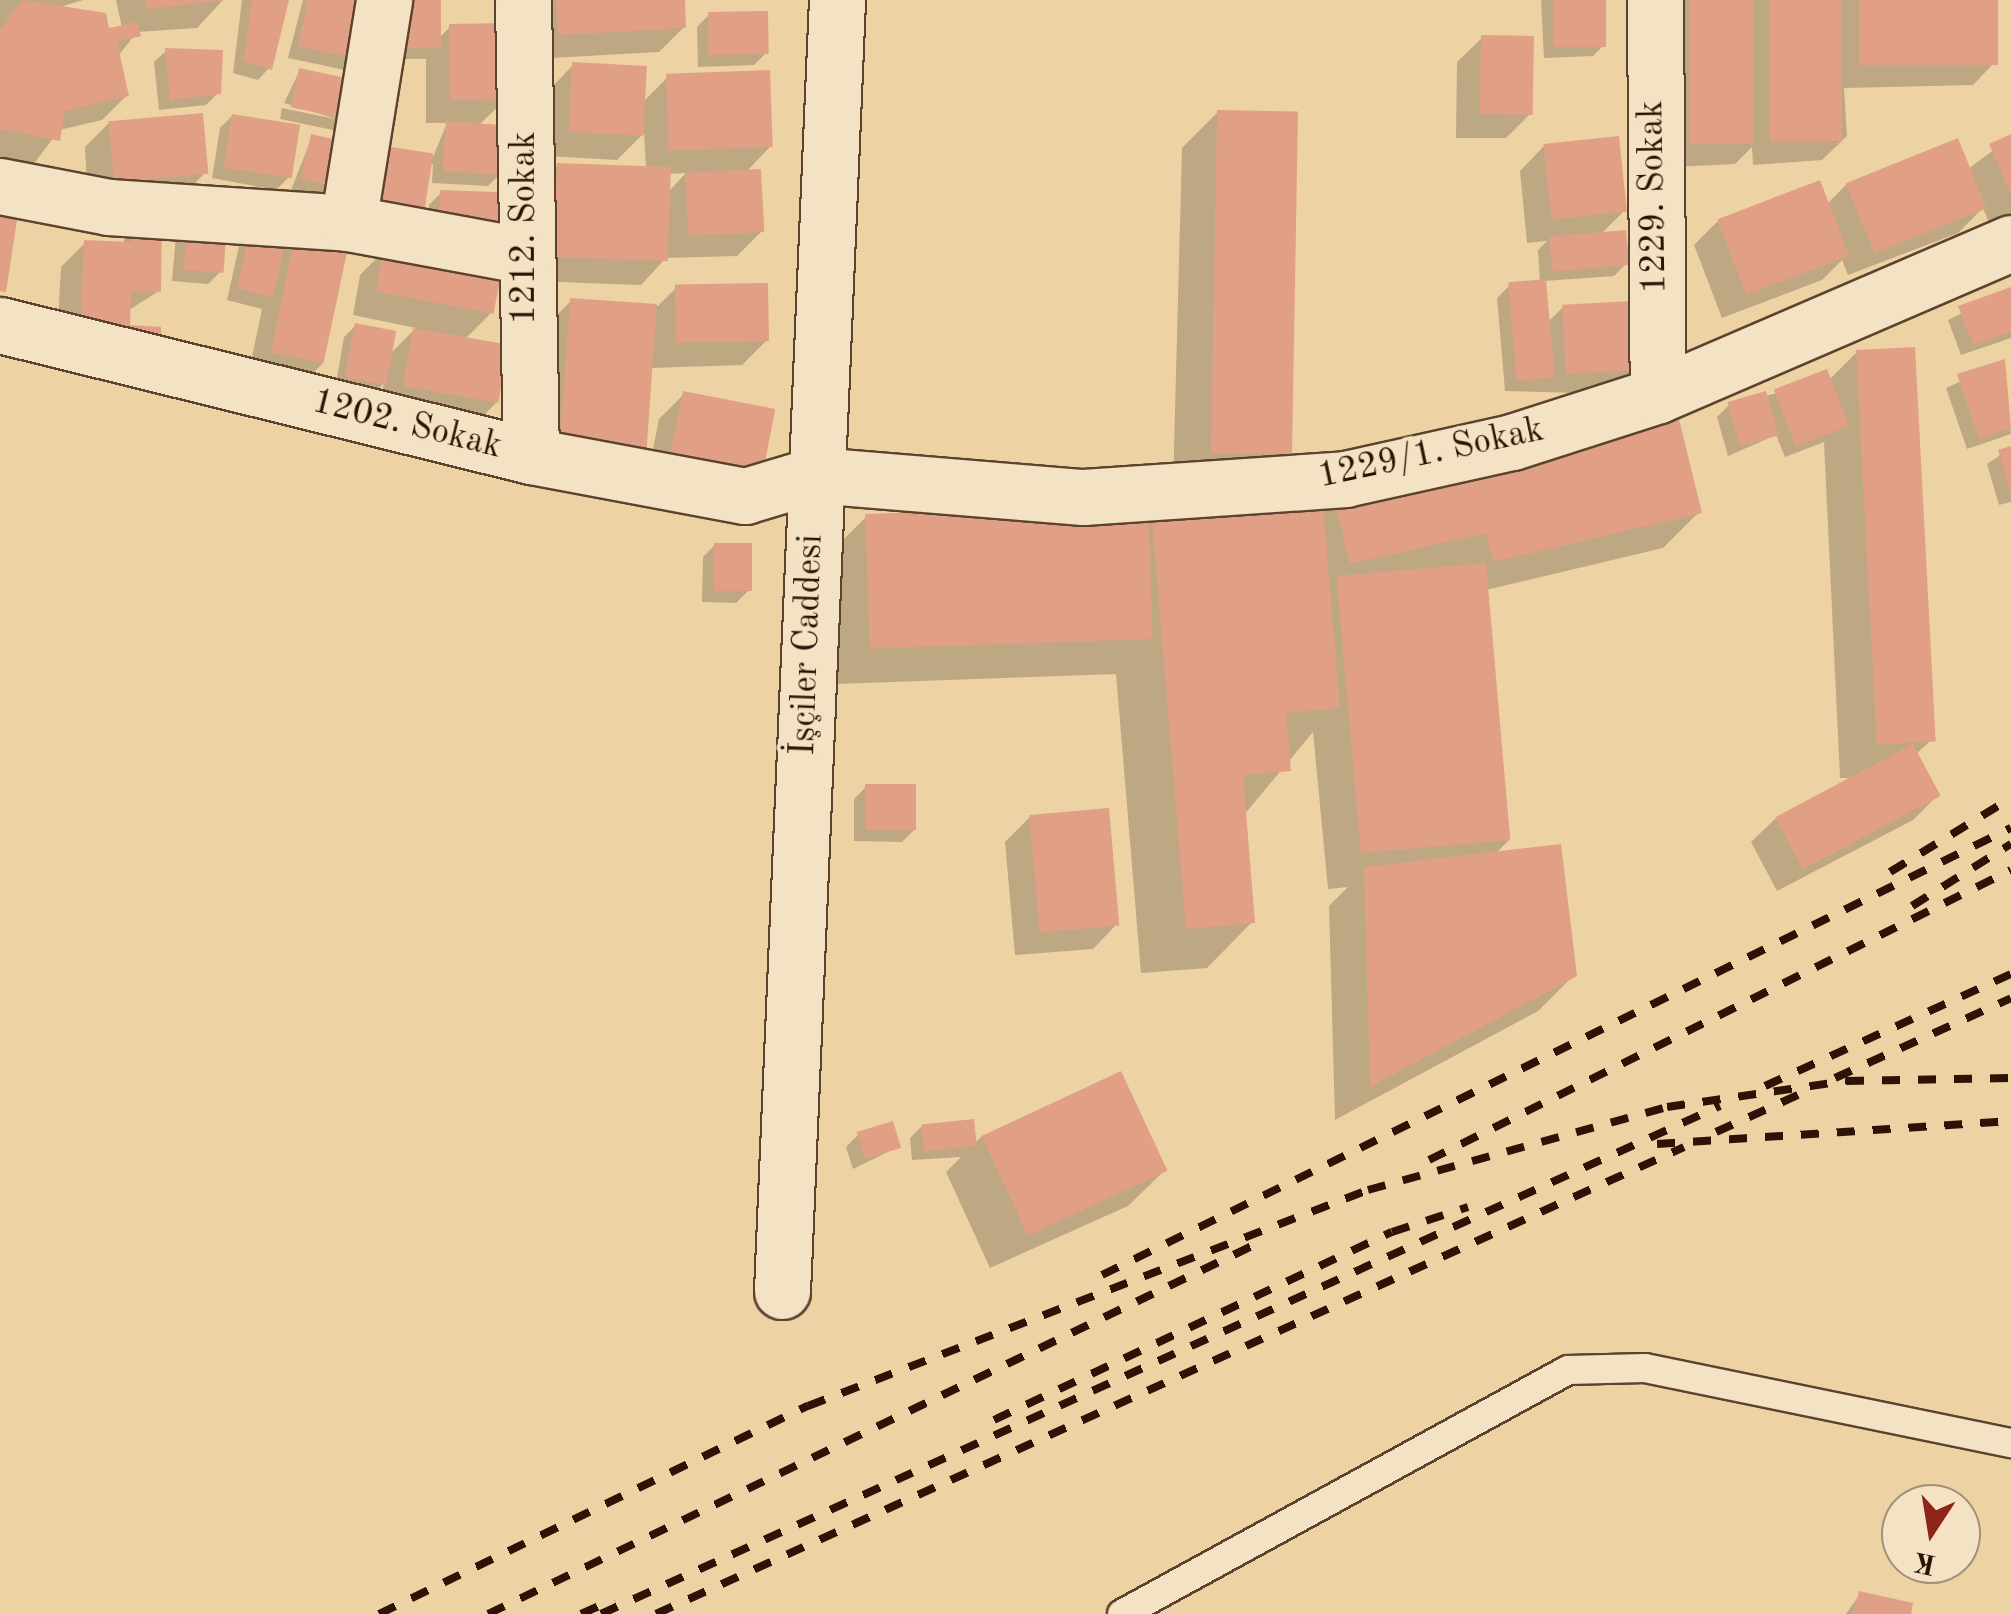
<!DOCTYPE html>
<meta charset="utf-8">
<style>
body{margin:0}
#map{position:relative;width:2011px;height:1614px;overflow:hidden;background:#edd2a4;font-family:"Old Standard TT",serif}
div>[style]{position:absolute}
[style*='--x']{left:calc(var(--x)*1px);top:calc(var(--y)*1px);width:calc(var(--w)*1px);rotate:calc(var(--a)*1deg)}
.shadow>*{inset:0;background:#0003}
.building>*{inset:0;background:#e1a086;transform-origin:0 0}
.roads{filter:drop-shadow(2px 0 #5d432e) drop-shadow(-2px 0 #5d432e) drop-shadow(0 2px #5d432e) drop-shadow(0 -2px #5d432e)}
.service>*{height:28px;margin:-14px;padding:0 14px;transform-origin:14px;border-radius:14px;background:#f3e2c4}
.minor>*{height:55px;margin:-27.5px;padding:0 27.5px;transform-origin:27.5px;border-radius:27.5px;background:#f3e2c4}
.tertiary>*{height:55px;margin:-27.5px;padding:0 27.5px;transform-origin:27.5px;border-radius:27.5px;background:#f3e2c4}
.rail>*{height:8px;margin-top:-4px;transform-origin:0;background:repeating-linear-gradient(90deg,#2d1306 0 18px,transparent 0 36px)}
span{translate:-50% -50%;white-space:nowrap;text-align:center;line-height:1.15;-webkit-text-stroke:8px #f3e2c4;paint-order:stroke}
.street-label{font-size:35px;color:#2d1306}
.north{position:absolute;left:1881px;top:1484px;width:100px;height:100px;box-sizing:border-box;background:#f3e2c4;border:2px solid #a48f78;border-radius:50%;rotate:192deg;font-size:28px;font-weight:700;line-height:40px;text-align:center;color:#2d1306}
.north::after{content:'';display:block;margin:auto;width:35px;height:45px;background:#8f2418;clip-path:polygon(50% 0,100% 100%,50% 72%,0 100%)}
</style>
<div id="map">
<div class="shadow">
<div style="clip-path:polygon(0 0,83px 0,60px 7px,107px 31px,122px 28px,116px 0,223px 0,197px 28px,137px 32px,118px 56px,127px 95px,102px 120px,59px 130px,33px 165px,0 158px)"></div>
<div style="clip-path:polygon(242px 0,287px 0,269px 68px,258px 80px,233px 73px)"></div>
<div style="clip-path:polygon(303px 0,368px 4px,345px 70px,288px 58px)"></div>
<div style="clip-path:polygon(438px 0,435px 42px,450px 27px,507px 98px,479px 125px,500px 174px,488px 186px,432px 183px,433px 164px,380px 148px,433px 157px,447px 123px,426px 123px,426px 59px,391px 59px)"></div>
<div style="clip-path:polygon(531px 0,682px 0,684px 27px,659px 52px,534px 59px)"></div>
<div style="clip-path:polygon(1541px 0,1603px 0,1605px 44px,1593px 56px,1544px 58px)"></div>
<div style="clip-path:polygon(1670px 0,1996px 0,1997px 60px,1973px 85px,1844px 88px,1847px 136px,1822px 160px,1753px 165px,1752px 147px,1735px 164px,1674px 167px)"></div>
<div style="clip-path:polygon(709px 15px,766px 53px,754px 65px,698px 67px,697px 27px)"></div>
<div style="clip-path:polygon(1482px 38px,1530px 114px,1506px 138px,1456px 138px,1457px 62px)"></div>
<div style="clip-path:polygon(166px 51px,218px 93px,206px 105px,159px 110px,154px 62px)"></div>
<div style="clip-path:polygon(evenodd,573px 65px,643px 102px,667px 78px,771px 146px,746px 172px,762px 231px,737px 256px,666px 258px,641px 285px,530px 281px,533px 190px,558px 165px,646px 168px,644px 133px,617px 160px,546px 156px,549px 90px,573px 65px,686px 173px,668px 192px,668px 174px,686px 173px)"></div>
<div style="clip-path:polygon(300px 70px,345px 118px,333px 130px,280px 119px,282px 108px,340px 120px,284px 103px)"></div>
<div style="clip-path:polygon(1218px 112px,1287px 455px,1173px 488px,1182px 148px)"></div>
<div style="clip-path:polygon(232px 116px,288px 178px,276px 190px,212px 178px,220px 128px)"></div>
<div style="clip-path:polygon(110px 122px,205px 173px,180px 198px,88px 204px,85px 147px)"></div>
<div style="clip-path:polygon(312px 137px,334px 185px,322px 197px,291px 190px)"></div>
<div style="clip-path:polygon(2011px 137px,2011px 225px,1993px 233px,1983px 208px,1958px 233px,1848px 275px,1842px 260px,1822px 280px,1722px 318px,1694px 245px,1719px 220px,1827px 204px,1847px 184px,1968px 169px)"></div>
<div style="clip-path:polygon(1544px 146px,1624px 211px,1601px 234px,1626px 264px,1614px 276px,1544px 281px,1547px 323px,1563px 307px,1636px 369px,1611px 394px,1505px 391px,1497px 298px,1509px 286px,1540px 282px,1538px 250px,1547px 241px,1527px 243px,1520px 171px)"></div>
<div style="clip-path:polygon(441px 193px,507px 195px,428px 237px,429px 205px)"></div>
<div style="clip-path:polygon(134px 223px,159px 291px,56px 356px,61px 267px,85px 243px,122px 244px)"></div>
<div style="clip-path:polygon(188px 223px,220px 272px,208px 284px,172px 281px,176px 235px)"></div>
<div style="clip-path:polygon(297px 231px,323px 363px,299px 387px,248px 376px,262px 309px,227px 300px,239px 246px,251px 234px)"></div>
<div style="clip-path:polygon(385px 250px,490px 314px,464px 340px,496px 403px,471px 428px,379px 410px,384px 383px,373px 395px,335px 389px,344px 337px,356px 325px,389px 355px,416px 328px,353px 315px,360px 275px)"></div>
<div style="clip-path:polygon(676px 288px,767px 340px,742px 365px,651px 368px,538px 475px,547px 325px,571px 301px,658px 306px)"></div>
<div style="clip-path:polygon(2011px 290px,2011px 338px,1961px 355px,1948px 320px)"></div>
<div style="clip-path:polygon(1857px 352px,1930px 741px,1916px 754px,1938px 795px,1913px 820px,1777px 891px,1751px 842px,1776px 818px,1853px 778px,1840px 778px,1824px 442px,1785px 457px,1776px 435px,1728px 456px,1717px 417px,1729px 405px,1829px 380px)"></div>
<div style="clip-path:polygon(2003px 362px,2011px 434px,1967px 449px,1946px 388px)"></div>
<div style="clip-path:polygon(684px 394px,736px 497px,647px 480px,659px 419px)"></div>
<div style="clip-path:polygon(2011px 448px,2011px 502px,1999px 505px,1987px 464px)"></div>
<div style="clip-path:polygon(1335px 499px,1699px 512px,1663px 548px,1486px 590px,1510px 839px,1495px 854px,1574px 975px,1538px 1011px,1335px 1120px,1329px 906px,1348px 887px,1328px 889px,1313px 732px,1244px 815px,1252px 922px,1207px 968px,1141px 973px,1116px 674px,836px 684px,830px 553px,866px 517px,1322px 512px)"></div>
<div style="clip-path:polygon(715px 545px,748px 591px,736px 603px,702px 602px,703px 557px)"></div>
<div style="clip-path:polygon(866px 787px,914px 830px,902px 842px,854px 841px,854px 799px)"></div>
<div style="clip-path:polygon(1030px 817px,1117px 924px,1093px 949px,1015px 955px,1005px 842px)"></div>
<div style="clip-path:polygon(922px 1126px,974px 1144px,982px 1136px,1164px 1171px,1128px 1206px,990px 1268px,946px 1172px,961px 1157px,912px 1160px,910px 1138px)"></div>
<div style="clip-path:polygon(858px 1135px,898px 1147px,853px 1169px,846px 1147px)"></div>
<div style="clip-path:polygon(1860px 1594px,1908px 1614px,1846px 1614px)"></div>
</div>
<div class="building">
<div style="clip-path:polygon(22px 0,106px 13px,109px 28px,137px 22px,141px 36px,117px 42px,129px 96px,65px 111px,60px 141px,0 129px,0 31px)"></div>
<div style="clip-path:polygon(145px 0,226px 0,147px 9px)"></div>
<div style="clip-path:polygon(252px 0,289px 0,272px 70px,244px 61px)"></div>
<div style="clip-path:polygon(308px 0,360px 0,359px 59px,298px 46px)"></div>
<div style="left:405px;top:0;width:36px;height:48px"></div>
<div style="clip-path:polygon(556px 0,685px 0,686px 28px,558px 35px)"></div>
<div style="left:1553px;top:0;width:53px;height:47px"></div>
<div style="left:1689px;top:0;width:65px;height:144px"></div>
<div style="left:1770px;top:0;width:72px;height:141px"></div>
<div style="left:1859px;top:0;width:139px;height:65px"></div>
<div style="left:768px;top:11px;width:43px;height:60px;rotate:89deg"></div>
<div style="left:508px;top:23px;width:76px;height:59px;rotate:89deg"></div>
<div style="left:1481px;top:35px;width:53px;height:79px;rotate:1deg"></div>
<div style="clip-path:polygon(165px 48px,223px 50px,221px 94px,170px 100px)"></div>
<div style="left:572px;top:62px;width:75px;height:70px;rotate:3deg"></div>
<div style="left:299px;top:68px;width:58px;height:40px;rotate:12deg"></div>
<div style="left:770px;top:70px;width:77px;height:104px;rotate:88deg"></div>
<div style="left:1217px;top:110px;width:81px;height:343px;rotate:1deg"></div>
<div style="left:203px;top:113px;width:61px;height:95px;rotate:85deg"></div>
<div style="left:232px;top:114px;width:69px;height:54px;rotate:9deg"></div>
<div style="left:446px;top:121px;width:60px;height:50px;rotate:4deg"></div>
<div style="left:311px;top:134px;width:36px;height:46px;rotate:13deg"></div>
<div style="clip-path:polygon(2011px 134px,2011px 194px,1989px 144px)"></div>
<div style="left:1619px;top:136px;width:76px;height:76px;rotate:84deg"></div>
<div style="left:1958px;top:138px;width:76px;height:121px;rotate:68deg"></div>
<div style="left:379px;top:145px;width:55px;height:64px;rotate:9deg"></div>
<div style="left:557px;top:163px;width:114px;height:94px;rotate:2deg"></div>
<div style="left:761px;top:169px;width:63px;height:76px;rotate:87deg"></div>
<div style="left:1820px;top:180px;width:81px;height:110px;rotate:69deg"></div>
<div style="left:440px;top:190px;width:70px;height:36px;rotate:2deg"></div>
<div style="clip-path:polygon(0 204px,19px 207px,6px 292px,0 291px)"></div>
<div style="clip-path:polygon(133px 220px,162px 221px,161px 292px,131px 291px,130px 325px,161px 327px,161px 336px,80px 333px,84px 240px,132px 242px)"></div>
<div style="left:187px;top:221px;width:40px;height:49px;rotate:4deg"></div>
<div style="left:297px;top:228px;width:54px;height:127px;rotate:12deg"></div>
<div style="left:1626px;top:230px;width:35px;height:77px;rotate:85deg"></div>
<div style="left:250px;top:231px;width:37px;height:59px;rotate:13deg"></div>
<div style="left:384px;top:248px;width:120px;height:44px;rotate:11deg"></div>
<div style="left:1546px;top:279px;width:99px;height:38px;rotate:85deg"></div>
<div style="left:768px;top:283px;width:58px;height:93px;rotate:89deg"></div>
<div style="clip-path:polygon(2011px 287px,2011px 332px,1973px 345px,1958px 306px)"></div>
<div style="left:570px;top:298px;width:87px;height:153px;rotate:4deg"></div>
<div style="left:1634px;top:301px;width:69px;height:72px;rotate:87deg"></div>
<div style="left:355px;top:323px;width:42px;height:55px;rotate:11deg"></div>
<div style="left:413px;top:328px;width:97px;height:59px;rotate:10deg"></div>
<div style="left:1915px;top:347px;width:395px;height:59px;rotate:87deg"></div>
<div style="clip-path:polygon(2005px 359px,2011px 428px,1979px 439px,1957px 374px)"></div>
<div style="left:1827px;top:369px;width:61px;height:57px;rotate:69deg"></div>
<div style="left:683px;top:391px;width:94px;height:66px;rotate:11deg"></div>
<div style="left:1766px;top:391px;width:46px;height:40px;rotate:74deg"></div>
<div style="clip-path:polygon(1678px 415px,1702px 513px,1493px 562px,1486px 533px,1350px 564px,1334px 497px)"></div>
<div style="clip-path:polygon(2011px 446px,2011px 491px,2010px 491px,1998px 450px)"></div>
<div style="clip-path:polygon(1322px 493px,1340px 708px,1286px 713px,1291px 771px,1243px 775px,1255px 923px,1186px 929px,1151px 507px)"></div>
<div style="left:1148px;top:504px;width:135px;height:283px;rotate:88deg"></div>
<div style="left:714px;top:543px;width:38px;height:48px"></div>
<div style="left:1486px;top:563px;width:278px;height:150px;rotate:85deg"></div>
<div style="left:1913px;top:744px;width:59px;height:156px;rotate:62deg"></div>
<div style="left:865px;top:784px;width:51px;height:46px"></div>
<div style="left:1109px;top:808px;width:118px;height:80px;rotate:85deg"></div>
<div style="clip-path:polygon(1561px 844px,1577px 976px,1370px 1087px,1364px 867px)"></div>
<div style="left:1121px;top:1071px;width:110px;height:154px;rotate:65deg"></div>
<div style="left:974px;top:1119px;width:27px;height:53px;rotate:84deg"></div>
<div style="left:893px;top:1121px;width:28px;height:38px;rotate:73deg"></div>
<div style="clip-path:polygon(1859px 1591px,1913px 1603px,1911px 1614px,1853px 1614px)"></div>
</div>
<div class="roads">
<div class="service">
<div style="--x:1122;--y:1614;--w:508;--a:-28.68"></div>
<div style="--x:1568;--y:1370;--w:77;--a:-1.5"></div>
<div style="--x:1645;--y:1368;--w:374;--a:11.6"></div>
</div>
<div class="minor">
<div style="--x:523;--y:0;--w:456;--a:89"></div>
<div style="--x:1655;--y:0;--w:395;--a:89.6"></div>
<div style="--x:0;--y:186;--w:111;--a:10.9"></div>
<div style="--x:109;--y:207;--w:240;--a:3.8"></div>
<div style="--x:348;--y:223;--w:176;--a:10.5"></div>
<div style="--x:348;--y:223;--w:226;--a:-80.8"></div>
<div style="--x:815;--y:475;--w:269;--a:4.7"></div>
<div style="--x:1083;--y:497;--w:263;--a:-3.9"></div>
<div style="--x:1345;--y:479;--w:171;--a:-12.5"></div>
<div style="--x:1512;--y:442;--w:153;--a:-17.8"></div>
<div style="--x:1658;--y:395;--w:384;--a:-23.3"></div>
<div style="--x:782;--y:1291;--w:1292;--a:-87.56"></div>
</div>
<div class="tertiary">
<div style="--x:0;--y:325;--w:547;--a:13.86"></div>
<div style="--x:531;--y:456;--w:218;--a:10.6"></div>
<div style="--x:745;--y:496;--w:73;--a:-16.7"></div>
</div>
</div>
<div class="rail">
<div style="--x:1890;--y:872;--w:142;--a:-31.4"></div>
<div style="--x:1912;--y:906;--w:117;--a:-32.1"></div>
<div style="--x:1835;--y:1078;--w:193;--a:-24.4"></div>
<div style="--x:1765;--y:1086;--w:270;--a:-24.5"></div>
<div style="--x:1716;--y:1132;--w:90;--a:-24.3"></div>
<div style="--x:1657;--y:1144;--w:355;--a:-3.7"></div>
<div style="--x:1429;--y:1160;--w:650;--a:-26.49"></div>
<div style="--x:1102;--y:1275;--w:1013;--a:-26.19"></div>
<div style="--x:994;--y:1420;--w:440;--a:-25.3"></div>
<div style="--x:1392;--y:1232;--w:80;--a:-18.2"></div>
<div style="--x:379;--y:1614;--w:477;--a:-25.9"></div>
<div style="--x:808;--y:1406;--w:600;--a:-21.09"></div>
<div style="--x:1368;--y:1190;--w:310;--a:-15.5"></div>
<div style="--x:1667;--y:1107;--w:181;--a:-8.3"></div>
<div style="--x:1846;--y:1081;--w:165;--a:-1"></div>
<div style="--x:488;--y:1614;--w:850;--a:-25.72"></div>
<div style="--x:581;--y:1614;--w:36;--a:-24"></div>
<div style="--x:601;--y:1614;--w:1229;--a:-24.42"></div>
<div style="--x:656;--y:1614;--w:1129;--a:-24.43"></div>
</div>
<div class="street-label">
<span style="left:1654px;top:197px;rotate:-91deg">1229. Sokak</span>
<span style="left:525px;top:228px;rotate:-90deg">1212. Sokak</span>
<span style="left:407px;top:425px;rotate:14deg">1202. Sokak</span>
<span style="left:1431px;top:454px;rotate:-12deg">1229/1. Sokak</span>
<span style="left:808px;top:645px;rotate:-88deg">İşçiler Caddesi</span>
</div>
<div class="north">K</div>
</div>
